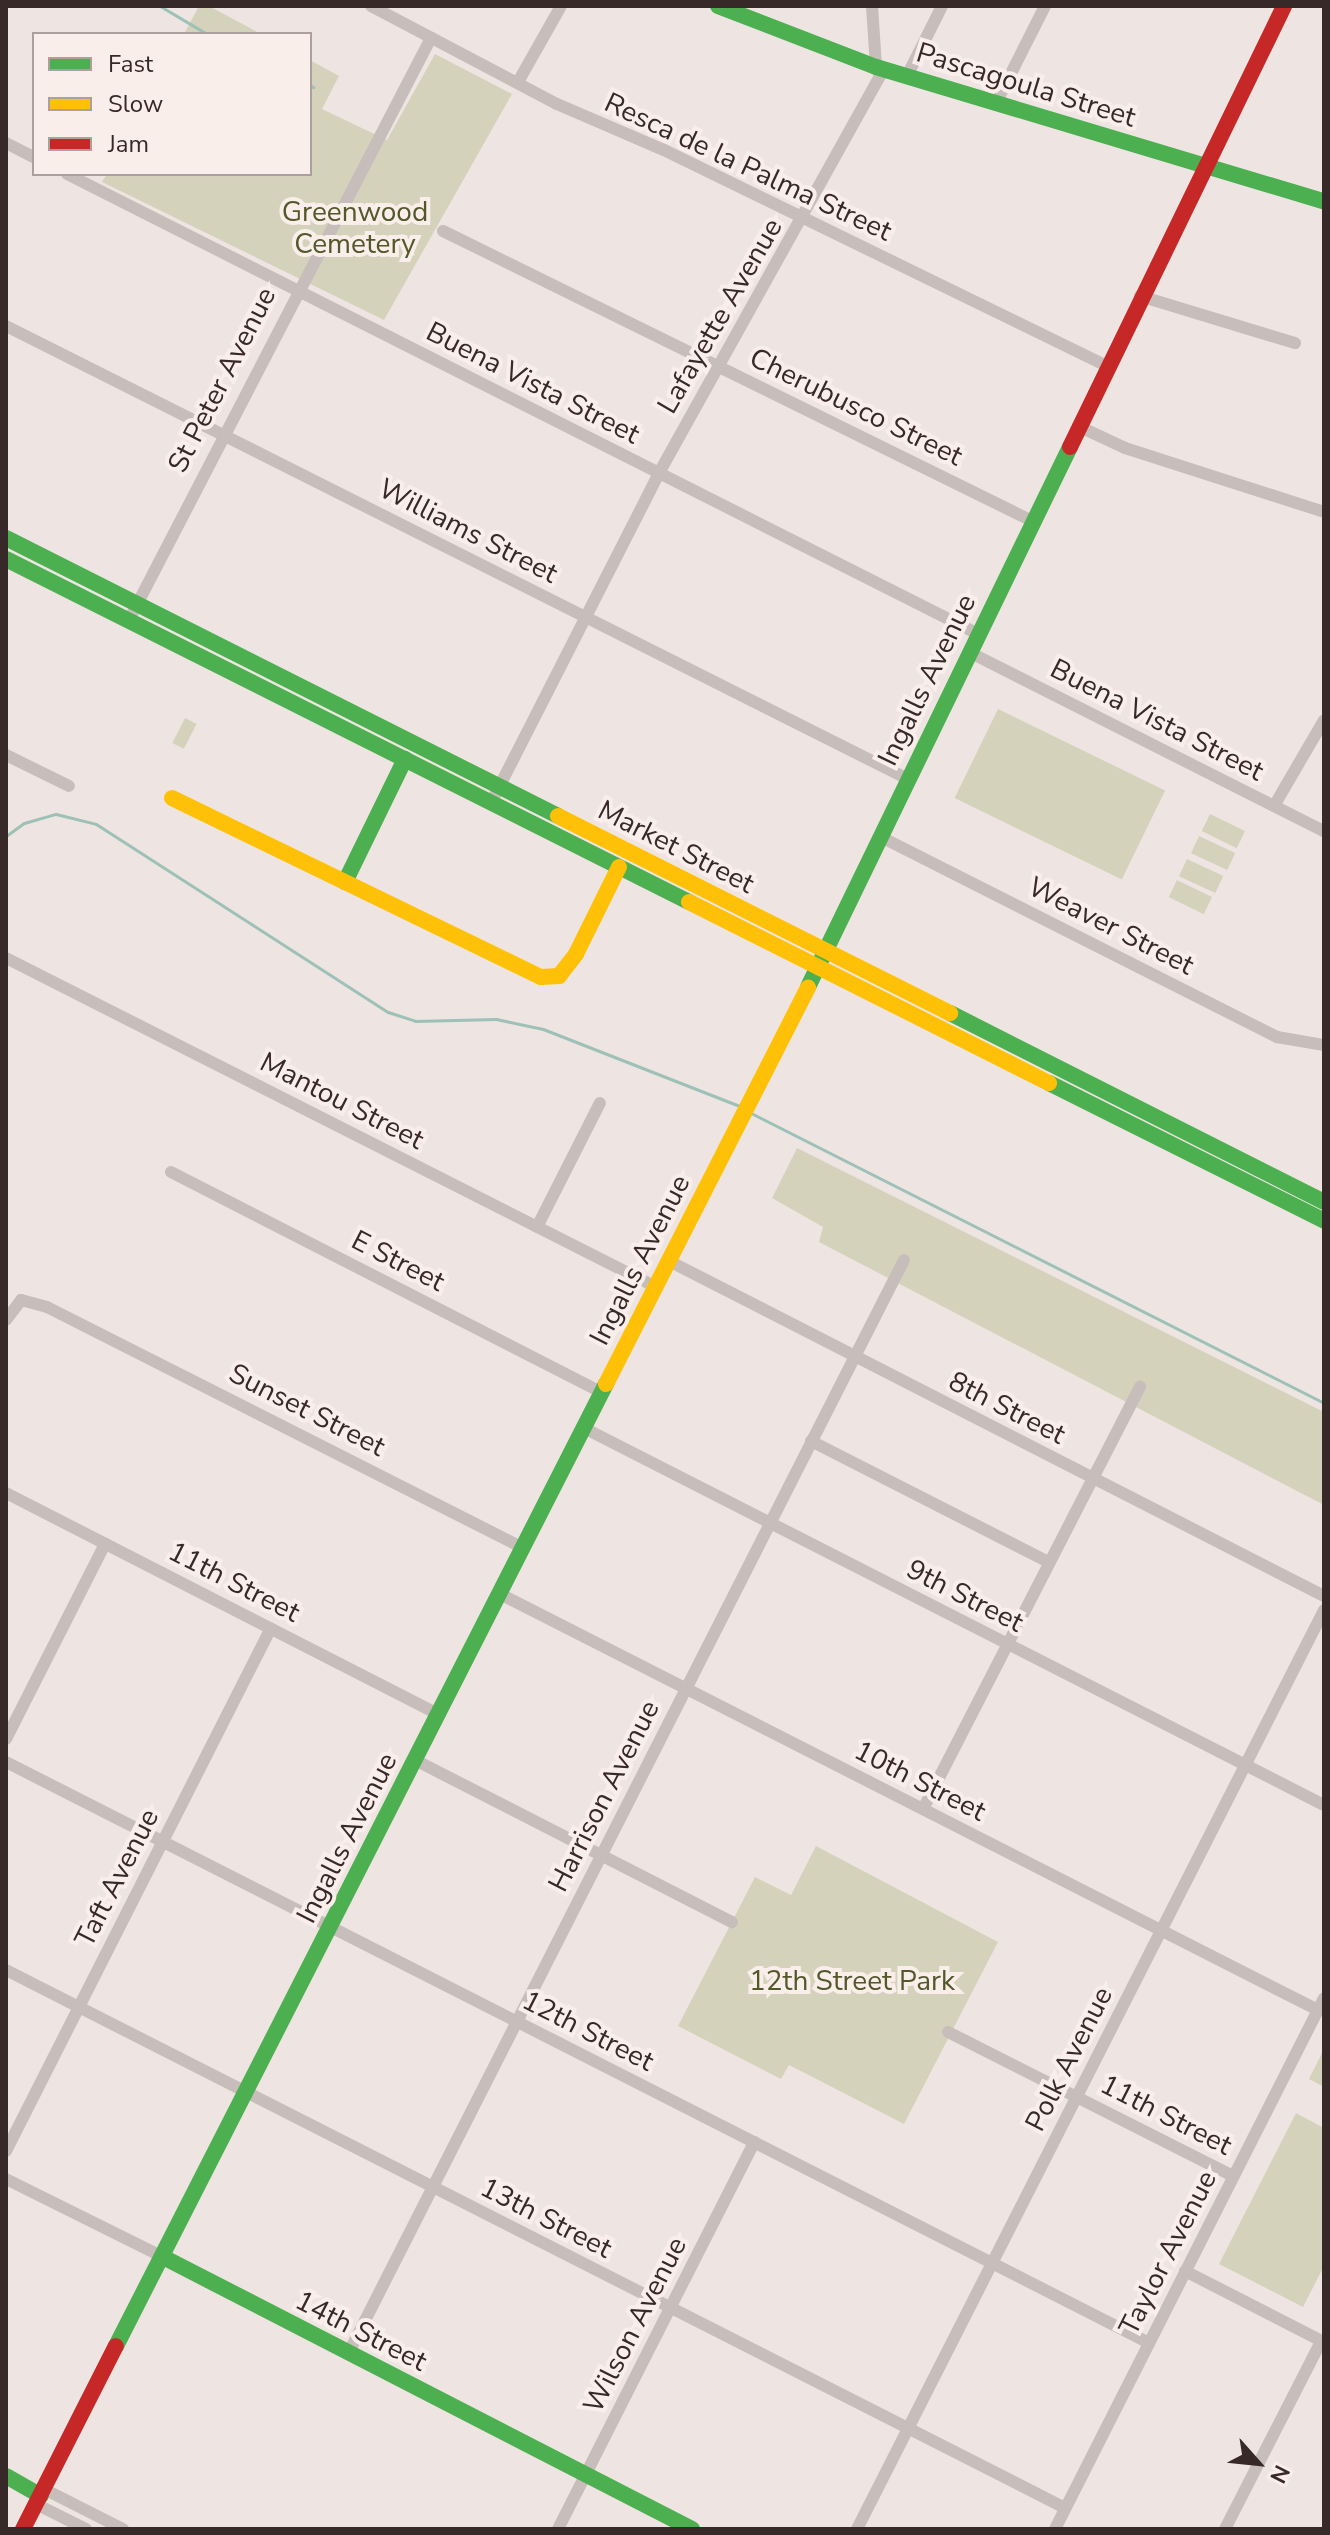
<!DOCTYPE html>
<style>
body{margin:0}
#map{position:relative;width:1330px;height:2535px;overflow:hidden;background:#eee5e2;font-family:"Nunito Sans",sans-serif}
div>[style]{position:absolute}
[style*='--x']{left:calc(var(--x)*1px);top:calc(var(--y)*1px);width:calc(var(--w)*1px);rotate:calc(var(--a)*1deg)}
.green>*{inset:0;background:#d5d2bc;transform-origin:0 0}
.stream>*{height:3px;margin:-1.5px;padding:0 1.5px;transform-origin:1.5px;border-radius:1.5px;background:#9ec1b7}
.street>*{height:12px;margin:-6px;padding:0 6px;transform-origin:6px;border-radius:6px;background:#c7bdbb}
.fast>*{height:16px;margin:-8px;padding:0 8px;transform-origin:8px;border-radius:8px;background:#4caf50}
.slow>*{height:16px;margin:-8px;padding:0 8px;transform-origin:8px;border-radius:8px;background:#ffc107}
.jam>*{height:16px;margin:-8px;padding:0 8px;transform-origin:8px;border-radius:8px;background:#c62828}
span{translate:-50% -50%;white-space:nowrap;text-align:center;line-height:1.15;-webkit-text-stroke:8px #faeeea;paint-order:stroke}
.street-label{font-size:28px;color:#382929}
.park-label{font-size:28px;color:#53582b}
.frame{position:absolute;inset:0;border:8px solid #382929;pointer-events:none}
.legend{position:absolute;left:32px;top:32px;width:280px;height:144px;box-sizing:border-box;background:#faeeea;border:2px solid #ac9f9d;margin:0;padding:10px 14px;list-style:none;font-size:24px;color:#382929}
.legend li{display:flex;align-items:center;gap:16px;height:40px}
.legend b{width:40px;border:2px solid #ac9f9d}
.north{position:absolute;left:1218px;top:2423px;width:80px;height:80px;-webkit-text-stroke:6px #faeeea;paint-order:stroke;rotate:117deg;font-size:22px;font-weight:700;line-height:32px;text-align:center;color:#382929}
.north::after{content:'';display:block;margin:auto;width:28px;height:36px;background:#382929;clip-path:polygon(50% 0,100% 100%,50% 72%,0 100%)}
</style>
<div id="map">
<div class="green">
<div style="clip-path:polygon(199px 6px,209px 6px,261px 34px,184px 34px)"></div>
<div style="clip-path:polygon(435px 54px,512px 94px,384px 320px,102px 182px,107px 174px,310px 174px,310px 60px,339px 76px,322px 109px,387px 140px)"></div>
<div style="left:998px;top:709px;width:186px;height:99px;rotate:26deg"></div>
<div style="left:185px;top:718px;width:13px;height:28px;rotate:27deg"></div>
<div style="left:1210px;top:814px;width:39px;height:19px;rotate:26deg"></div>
<div style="left:1199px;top:836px;width:40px;height:19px;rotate:25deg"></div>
<div style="left:1187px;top:859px;width:40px;height:19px;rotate:25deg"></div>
<div style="left:1177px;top:880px;width:39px;height:19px;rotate:26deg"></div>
<div style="clip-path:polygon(797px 1148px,1324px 1412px,1324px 1505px,819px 1242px,823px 1227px,772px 1198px)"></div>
<div style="clip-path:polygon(816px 1846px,998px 1942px,904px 2124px,789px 2065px,781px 2079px,678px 2026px,755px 1877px,791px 1895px)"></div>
<div style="clip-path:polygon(1324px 2049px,1324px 2087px,1309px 2079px)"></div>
<div style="clip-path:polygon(1296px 2113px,1324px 2128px,1324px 2266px,1303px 2307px,1219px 2264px)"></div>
</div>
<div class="stream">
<div style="--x:160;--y:6;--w:55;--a:30.8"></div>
<div style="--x:310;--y:85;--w:4;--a:34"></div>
<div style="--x:6;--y:836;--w:22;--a:-36"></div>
<div style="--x:24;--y:823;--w:33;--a:-16"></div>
<div style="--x:56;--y:814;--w:41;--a:14"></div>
<div style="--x:96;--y:824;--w:347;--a:32.8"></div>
<div style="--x:388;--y:1012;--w:28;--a:18"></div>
<div style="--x:415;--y:1021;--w:81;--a:-1.4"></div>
<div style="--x:496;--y:1019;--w:48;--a:12"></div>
<div style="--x:543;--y:1029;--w:211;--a:21.4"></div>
<div style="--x:749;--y:1112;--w:644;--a:26.84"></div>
</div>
<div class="street">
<div style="--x:371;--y:6;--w:210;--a:27.8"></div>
<div style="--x:557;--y:104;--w:116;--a:23.3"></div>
<div style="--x:664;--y:150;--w:493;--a:26"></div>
<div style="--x:872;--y:6;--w:61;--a:86.2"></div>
<div style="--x:907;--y:76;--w:78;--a:-63.4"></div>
<div style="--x:518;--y:82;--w:87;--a:-60.5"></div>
<div style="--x:996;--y:103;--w:109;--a:-63.2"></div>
<div style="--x:6;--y:143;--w:31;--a:27"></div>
<div style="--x:67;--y:174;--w:1021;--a:26.79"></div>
<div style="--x:443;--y:231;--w:657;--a:26.21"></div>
<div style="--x:1140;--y:296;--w:162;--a:16.9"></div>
<div style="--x:6;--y:326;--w:1009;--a:26.67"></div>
<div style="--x:1078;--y:426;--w:52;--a:25.1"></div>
<div style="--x:1125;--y:448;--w:209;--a:17.8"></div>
<div style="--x:129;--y:620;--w:656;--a:-62.58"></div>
<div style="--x:969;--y:652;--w:398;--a:26.8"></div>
<div style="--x:6;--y:755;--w:70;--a:26.2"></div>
<div style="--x:491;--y:803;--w:370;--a:-63"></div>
<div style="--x:659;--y:473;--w:462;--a:-60.9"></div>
<div style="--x:1274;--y:806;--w:99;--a:-59.8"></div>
<div style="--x:881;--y:837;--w:444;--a:26.8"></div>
<div style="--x:1277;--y:1037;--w:48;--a:9.7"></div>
<div style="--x:6;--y:958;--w:729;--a:26.85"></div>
<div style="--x:171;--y:1172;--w:484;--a:27.1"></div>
<div style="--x:537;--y:1227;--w:139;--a:-63.1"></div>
<div style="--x:669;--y:1261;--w:736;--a:27.09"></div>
<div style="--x:6;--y:1320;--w:25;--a:-53"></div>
<div style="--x:21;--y:1300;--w:27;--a:15"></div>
<div style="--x:47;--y:1307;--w:534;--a:26.85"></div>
<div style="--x:584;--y:1428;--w:830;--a:27"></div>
<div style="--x:811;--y:1441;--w:266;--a:27"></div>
<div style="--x:6;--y:1493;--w:487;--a:27.1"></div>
<div style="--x:500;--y:1594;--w:918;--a:26.96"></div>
<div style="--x:6;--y:1739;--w:219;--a:-63.1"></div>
<div style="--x:415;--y:1760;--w:356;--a:27.1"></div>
<div style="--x:6;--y:1762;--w:1282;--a:26.94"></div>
<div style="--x:923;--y:1809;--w:475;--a:-62.8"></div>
<div style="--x:6;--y:1970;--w:1188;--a:26.93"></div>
<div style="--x:948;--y:2032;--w:319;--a:26.8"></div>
<div style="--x:6;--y:2151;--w:586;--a:-63.13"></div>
<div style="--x:6;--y:2179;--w:175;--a:26.4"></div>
<div style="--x:1185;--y:2271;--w:156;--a:27.1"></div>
<div style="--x:348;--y:2354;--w:1227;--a:-63.06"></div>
<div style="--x:44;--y:2489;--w:89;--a:26.9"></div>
<div style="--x:36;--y:2504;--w:56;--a:26.6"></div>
<div style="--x:558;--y:2529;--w:434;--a:-63.1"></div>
<div style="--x:857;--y:2529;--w:1031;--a:-63.06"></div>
<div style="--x:1055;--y:2529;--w:595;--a:-63.13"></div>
<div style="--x:1225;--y:2529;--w:211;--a:-62.9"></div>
</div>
<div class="fast">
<div style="--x:718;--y:6;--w:169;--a:21.1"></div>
<div style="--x:876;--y:67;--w:468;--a:16.7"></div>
<div style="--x:6;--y:538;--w:618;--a:26.73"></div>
<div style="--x:6;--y:559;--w:764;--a:26.67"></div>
<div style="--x:345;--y:882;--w:137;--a:-64"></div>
<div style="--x:808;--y:987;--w:600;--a:-64.12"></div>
<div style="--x:950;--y:1013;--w:419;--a:26.8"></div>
<div style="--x:1049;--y:1083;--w:308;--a:26.6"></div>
<div style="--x:163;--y:2257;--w:595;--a:27.21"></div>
<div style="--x:116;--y:2346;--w:1080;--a:-63.01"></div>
<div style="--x:6;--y:2476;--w:40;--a:29.7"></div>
</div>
<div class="slow">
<div style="--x:172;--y:798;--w:410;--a:25.9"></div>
<div style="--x:541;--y:977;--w:18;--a:-3"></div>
<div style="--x:559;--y:976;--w:28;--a:-52"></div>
<div style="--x:576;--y:954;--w:97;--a:-63.7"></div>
<div style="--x:558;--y:816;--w:439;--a:26.7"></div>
<div style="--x:689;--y:902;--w:403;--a:26.7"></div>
<div style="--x:606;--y:1384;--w:445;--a:-63"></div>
</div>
<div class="jam">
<div style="--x:1070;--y:447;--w:490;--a:-64.1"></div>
<div style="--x:23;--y:2529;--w:205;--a:-63.1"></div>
</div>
<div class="street-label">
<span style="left:1026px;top:85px;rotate:17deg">Pascagoula Street</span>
<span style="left:748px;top:167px;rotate:25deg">Resca de la Palma Street</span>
<span style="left:720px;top:316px;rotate:-60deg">Lafayette Avenue</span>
<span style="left:222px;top:380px;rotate:-63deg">St Peter Avenue</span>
<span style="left:533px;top:383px;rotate:27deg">Buena Vista Street</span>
<span style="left:856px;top:407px;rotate:26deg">Cherubusco Street</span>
<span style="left:468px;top:531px;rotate:27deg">Williams Street</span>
<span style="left:927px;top:680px;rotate:-64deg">Ingalls Avenue</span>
<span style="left:1157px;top:720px;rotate:27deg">Buena Vista Street</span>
<span style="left:676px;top:847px;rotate:27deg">Market Street</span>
<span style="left:1111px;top:926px;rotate:27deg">Weaver Street</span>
<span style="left:342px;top:1101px;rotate:27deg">Mantou Street</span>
<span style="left:640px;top:1260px;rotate:-63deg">Ingalls Avenue</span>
<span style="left:398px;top:1261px;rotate:27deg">E Street</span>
<span style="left:1007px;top:1408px;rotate:27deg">8th Street</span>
<span style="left:307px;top:1410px;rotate:27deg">Sunset Street</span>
<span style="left:234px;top:1582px;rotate:27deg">11th Street</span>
<span style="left:965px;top:1596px;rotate:27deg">9th Street</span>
<span style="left:920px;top:1781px;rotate:27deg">10th Street</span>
<span style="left:604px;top:1796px;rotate:-63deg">Harrison Avenue</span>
<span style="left:347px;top:1838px;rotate:-63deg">Ingalls Avenue</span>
<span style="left:117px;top:1878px;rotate:-63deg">Taft Avenue</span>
<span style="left:588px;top:2031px;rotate:27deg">12th Street</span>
<span style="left:1069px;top:2059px;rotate:-63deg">Polk Avenue</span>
<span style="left:1166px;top:2115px;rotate:27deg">11th Street</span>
<span style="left:546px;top:2218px;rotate:27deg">13th Street</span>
<span style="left:1168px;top:2253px;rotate:-63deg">Taylor Avenue</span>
<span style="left:635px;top:2325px;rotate:-63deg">Wilson Avenue</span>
<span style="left:361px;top:2331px;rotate:27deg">14th Street</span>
</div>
<div class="park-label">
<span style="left:355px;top:228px">Greenwood<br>Cemetery</span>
<span style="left:852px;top:1981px">12th Street Park</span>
</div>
<div class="frame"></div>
<ul class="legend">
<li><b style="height:10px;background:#4caf50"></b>Fast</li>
<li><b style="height:10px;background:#ffc107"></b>Slow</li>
<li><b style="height:10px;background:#c62828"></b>Jam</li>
</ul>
<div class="north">N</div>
</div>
